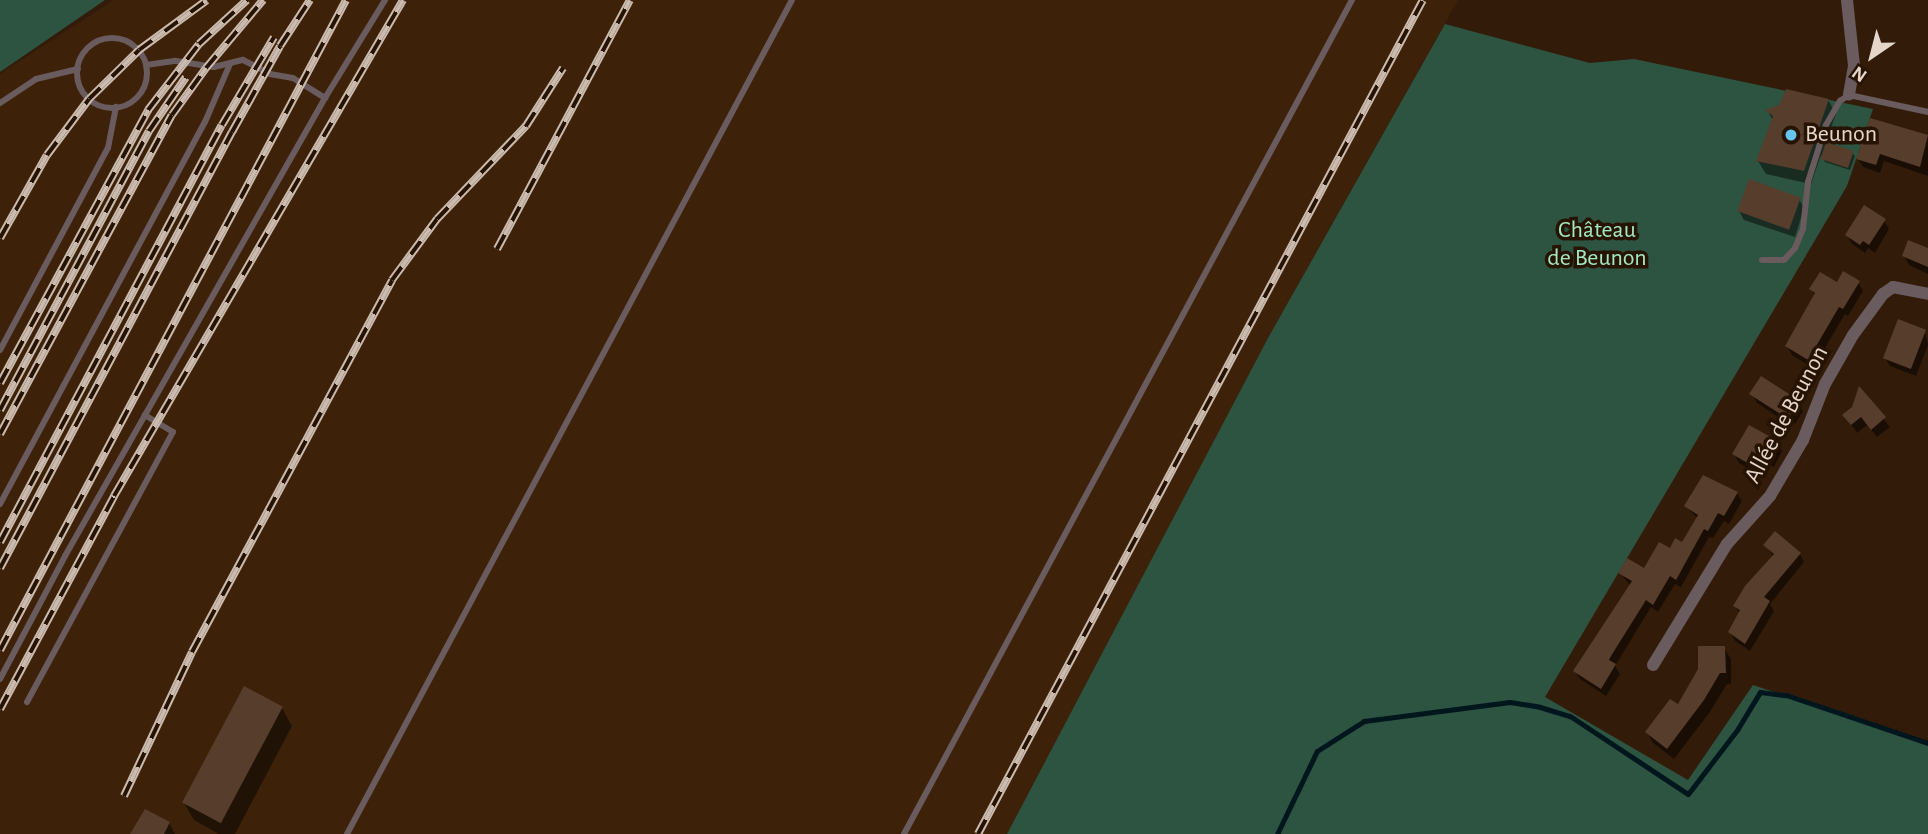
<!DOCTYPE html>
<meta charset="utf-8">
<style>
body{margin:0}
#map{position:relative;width:1928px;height:834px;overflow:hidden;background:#321c09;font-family:"Alegreya Sans",sans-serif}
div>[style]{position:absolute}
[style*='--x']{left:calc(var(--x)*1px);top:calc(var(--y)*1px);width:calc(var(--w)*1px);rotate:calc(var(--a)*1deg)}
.built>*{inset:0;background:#3d2209}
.green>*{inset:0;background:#2d5341}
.shadow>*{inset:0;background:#0007}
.stream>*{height:5px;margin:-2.5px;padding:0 2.5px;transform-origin:2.5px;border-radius:2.5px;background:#00161d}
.building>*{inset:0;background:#573d2c;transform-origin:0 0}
.service>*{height:6px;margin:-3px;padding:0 3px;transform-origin:3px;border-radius:3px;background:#6a5b5f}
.service>.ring{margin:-3px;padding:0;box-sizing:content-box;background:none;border:6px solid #6a5b5f;border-radius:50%}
.minor>*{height:12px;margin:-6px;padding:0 6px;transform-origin:6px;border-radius:6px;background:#6a5b5f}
.rail>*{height:8px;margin-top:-4px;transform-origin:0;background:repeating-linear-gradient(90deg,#271302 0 16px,#cbbbaf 0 32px);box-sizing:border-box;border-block:2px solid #cbbbaf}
.dots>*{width:19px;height:19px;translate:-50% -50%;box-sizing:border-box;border:4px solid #271302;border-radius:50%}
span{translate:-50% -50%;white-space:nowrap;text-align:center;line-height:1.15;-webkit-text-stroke:7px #271302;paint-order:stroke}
.poi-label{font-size:24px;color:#e5d6cb}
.left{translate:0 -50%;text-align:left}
.park-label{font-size:24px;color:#a2e8c4}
.street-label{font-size:24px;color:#e5d6cb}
.north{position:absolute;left:1837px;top:21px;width:70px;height:70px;-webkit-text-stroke:5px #271302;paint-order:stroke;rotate:215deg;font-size:19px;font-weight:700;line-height:28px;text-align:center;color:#e5d6cb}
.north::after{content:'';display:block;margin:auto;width:24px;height:32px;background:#e5d6cb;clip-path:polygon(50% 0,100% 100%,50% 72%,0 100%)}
</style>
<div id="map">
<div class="built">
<div style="clip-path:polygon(114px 0,1458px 0,1268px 338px,1007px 834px,0 834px,0 74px)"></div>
</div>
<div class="green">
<div style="clip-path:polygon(0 0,105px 0,0 72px)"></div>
<div style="clip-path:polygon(1445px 24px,1590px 63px,1634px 59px,1873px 109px,1847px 186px,1545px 697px,1688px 780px,1753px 685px,1928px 743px,1928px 834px,1007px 834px,1268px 338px)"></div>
</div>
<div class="shadow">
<div style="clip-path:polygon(1828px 100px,1836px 114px,1825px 144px,1852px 153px,1855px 156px,1850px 170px,1825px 162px,1821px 155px,1811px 184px,1766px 174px,1758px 161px,1773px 121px,1768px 111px)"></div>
<div style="clip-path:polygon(1871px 120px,1928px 137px,1928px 176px,1884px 161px,1880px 173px,1863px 167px,1858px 159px)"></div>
<div style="clip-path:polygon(1799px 199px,1804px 208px,1795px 237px,1744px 220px,1739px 211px)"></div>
<div style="clip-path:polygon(1884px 221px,1889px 229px,1875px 253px,1868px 248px,1865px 253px,1852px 244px,1847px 235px)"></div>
<div style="clip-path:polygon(1928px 249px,1928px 274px,1909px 265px,1904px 256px)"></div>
<div style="clip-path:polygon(1858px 282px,1863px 291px,1848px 316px,1845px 314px,1813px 368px,1792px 355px,1787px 346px,1815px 296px,1811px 289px)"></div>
<div style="clip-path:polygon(1925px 332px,1928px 345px,1916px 376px,1890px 366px,1885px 358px)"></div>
<div style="clip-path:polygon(1860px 390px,1890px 427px,1877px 437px,1867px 425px,1857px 433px,1845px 415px,1853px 408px)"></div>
<div style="clip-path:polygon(1752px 394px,1798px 403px,1803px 411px,1795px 424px,1789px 420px,1787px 423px,1757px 403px)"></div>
<div style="clip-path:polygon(1777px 442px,1782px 451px,1774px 467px,1768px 464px,1761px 475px,1739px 463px,1734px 454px)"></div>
<div style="clip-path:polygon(1737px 493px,1742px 501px,1729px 524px,1724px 521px,1713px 538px,1709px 537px,1681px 587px,1675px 584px,1658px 612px,1651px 607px,1615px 666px,1620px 674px,1606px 696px,1580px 679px,1575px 671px,1631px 586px,1620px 573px,1645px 570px,1683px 544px,1698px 519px,1686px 506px)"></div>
<div style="clip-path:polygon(1765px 545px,1800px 554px,1804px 562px,1770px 604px,1774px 611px,1750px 651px,1735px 641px,1730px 632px,1740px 614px,1735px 606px,1774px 557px)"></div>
<div style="clip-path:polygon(1724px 648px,1731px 659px,1731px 684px,1727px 684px,1710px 712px,1674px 759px,1653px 743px,1647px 732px,1678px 706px)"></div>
<div style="clip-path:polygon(282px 708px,292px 726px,235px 834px,219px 834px,194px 820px,184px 803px)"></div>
<div style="clip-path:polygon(169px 823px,175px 834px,133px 834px)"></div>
</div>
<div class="stream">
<div style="--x:1277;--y:834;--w:92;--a:-64.3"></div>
<div style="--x:1317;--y:751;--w:56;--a:-32.6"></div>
<div style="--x:1364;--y:721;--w:147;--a:-7.4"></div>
<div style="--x:1510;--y:702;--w:30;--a:9"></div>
<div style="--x:1540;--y:707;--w:31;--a:17"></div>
<div style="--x:1570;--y:716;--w:141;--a:33.5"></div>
<div style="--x:1688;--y:794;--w:81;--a:-52.6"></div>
<div style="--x:1737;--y:730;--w:44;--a:-58.8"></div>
<div style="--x:1760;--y:692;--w:26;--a:7"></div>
<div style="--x:1786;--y:695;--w:150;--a:18.7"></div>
</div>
<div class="building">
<div style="clip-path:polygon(1786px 89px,1829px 99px,1804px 171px,1756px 161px,1773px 116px,1765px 110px,1779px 105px)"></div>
<div style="clip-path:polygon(1870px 118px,1928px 135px,1920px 167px,1880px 154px,1876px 165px,1856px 159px)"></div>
<div style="left:1826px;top:142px;width:29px;height:18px;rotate:18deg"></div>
<div style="left:1749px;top:179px;width:55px;height:34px;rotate:20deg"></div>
<div style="clip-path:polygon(1864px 205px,1886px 219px,1869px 245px,1863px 241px,1860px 245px,1845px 235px)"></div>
<div style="clip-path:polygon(1908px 240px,1928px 248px,1928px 267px,1902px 256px)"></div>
<div style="clip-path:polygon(1843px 271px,1860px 281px,1843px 309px,1839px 307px,1808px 360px,1785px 346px,1815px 293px,1809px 289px,1820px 272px,1837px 282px)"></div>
<div style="left:1898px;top:319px;width:30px;height:42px;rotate:21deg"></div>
<div style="clip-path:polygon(1761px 376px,1800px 401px,1790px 416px,1784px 412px,1782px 415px,1749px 394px)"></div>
<div style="clip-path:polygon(1859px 386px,1886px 417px,1871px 430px,1861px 417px,1851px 425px,1842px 415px,1852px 407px)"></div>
<div style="clip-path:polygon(1749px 425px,1778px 441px,1769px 459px,1763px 456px,1756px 468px,1732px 454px)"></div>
<div style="clip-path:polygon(1703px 475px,1738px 492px,1724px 516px,1718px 513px,1708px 531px,1704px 529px,1676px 580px,1670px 576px,1653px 605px,1646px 600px,1611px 656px,1609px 660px,1616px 664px,1601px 689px,1573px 671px,1632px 581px,1618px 573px,1627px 558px,1644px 568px,1659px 542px,1670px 548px,1675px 538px,1682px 542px,1698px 515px,1684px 506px)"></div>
<div style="clip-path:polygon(1775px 531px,1801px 553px,1764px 597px,1770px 601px,1745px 644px,1728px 632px,1740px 610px,1733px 606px,1745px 586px,1774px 554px,1763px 545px)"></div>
<div style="clip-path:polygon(1698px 646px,1725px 646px,1726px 673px,1720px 673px,1704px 700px,1667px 749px,1645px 732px,1670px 699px,1678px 704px,1698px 669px)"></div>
<div style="left:244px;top:686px;width:44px;height:132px;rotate:28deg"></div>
<div style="clip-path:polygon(145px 809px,170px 822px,164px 834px,130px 834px)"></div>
</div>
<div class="service">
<div class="ring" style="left:77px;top:38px;width:64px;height:64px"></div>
<div style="--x:146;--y:65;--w:30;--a:-8"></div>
<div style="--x:176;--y:61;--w:38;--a:9"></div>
<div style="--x:214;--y:67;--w:30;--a:-14"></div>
<div style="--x:243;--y:60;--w:30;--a:27"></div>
<div style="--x:270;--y:74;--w:23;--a:10"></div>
<div style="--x:293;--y:78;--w:38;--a:32"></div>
<div style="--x:0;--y:103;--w:43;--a:-33.7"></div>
<div style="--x:36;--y:79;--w:43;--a:-13.4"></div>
<div style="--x:1762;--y:260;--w:22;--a:0"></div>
<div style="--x:1784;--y:260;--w:16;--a:-47"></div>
<div style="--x:1795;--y:248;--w:21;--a:-67"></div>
<div style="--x:1803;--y:229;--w:47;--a:-83.9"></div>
<div style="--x:1808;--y:182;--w:60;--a:-72.5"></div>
<div style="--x:1826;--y:125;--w:28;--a:-60"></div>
<div style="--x:1840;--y:101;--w:11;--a:-34"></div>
<div style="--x:1849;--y:95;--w:81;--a:12.1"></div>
<div style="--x:0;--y:350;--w:229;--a:-61.9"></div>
<div style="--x:108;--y:148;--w:42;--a:-79"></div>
<div style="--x:0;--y:504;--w:434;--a:-61.8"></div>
<div style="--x:205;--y:122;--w:63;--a:-66.7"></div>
<div style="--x:0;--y:679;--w:139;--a:-62.1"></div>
<div style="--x:65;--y:556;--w:527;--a:-60.42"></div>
<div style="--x:325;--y:98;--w:115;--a:-58.5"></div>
<div style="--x:27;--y:702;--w:307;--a:-61.6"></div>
<div style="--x:173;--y:432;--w:33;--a:-149"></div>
<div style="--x:347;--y:834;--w:945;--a:-61.92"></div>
<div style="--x:904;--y:834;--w:947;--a:-61.76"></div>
</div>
<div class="minor">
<div style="--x:1847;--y:0;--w:66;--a:83.9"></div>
<div style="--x:1854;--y:66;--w:29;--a:100"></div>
<div style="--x:1653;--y:665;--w:142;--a:-58.6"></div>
<div style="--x:1727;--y:544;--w:64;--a:-48.1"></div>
<div style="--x:1770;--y:496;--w:65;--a:-59.5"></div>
<div style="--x:1803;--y:440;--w:60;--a:-68.6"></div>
<div style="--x:1825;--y:384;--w:56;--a:-60.3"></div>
<div style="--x:1853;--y:335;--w:51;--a:-53.8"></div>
<div style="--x:1883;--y:294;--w:12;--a:-35"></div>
<div style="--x:1893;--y:287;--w:36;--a:11"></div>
</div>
<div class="rail">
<div style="--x:0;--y:238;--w:95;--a:-60.5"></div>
<div style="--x:47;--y:155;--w:70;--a:-53.1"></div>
<div style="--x:89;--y:99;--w:70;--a:-44.4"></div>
<div style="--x:139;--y:50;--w:84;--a:-36.3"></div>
<div style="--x:497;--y:249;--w:282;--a:-61.9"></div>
<div style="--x:0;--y:383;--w:311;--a:-61.5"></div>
<div style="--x:148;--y:110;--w:83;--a:-52.3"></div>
<div style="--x:199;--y:44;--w:65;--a:-42.5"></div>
<div style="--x:0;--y:410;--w:316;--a:-61.9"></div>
<div style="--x:149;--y:131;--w:65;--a:-55.6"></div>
<div style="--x:0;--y:434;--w:362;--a:-61.7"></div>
<div style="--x:172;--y:115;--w:58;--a:-54.1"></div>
<div style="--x:206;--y:68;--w:89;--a:-50"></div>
<div style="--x:0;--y:542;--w:472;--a:-62"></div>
<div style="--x:222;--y:125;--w:102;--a:-59.4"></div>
<div style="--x:0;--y:568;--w:494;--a:-62"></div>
<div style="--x:232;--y:132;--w:98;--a:-60.8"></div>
<div style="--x:280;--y:46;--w:55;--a:-56.9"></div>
<div style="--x:0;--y:650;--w:736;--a:-61.97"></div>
<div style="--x:0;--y:709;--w:242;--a:-61.8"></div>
<div style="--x:114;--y:496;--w:574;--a:-59.77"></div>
<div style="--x:124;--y:796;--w:159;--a:-64.7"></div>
<div style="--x:192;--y:652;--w:422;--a:-61.7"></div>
<div style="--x:392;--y:280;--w:76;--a:-53.6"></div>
<div style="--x:437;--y:219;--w:129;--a:-46.3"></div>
<div style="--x:526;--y:126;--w:69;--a:-57.5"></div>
<div style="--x:978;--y:834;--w:945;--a:-61.92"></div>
</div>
<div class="dots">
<div style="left:1791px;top:135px;background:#67c4f0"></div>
</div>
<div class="poi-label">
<span class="left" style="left:1805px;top:135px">Beunon</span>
</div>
<div class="park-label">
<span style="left:1597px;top:245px">Château<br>de Beunon</span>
</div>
<div class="street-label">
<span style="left:1787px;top:415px;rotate:-62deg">Allée de Beunon</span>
</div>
<div class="north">N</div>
</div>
